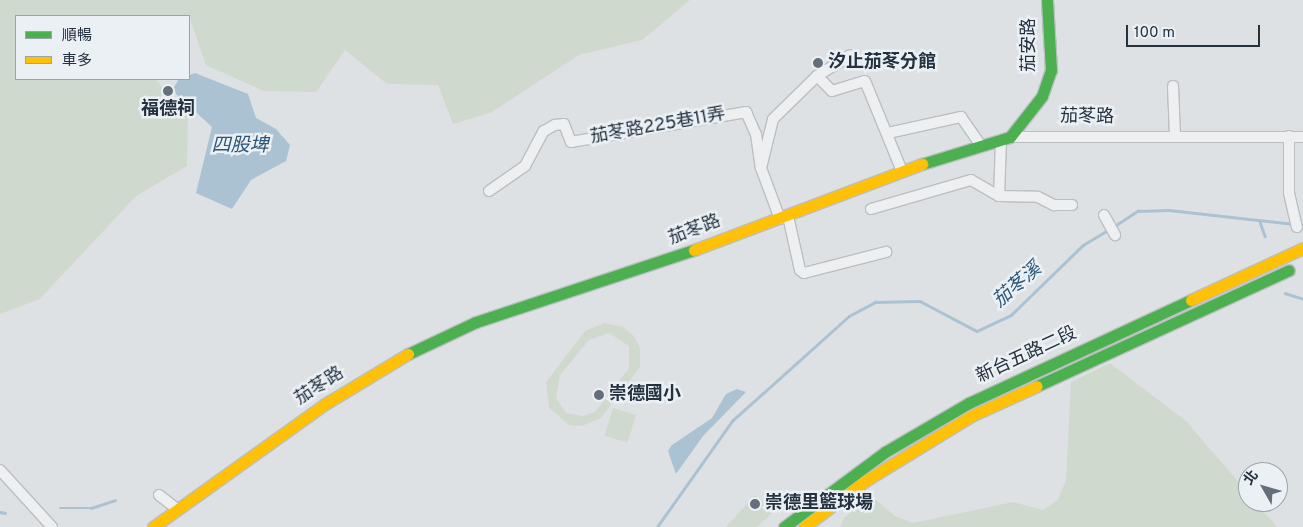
<!DOCTYPE html>
<meta charset="utf-8">
<style>
body{margin:0}
#map{position:relative;width:1303px;height:527px;overflow:hidden;background:#dee1e4;font-family:Overpass,"Noto Sans TC",sans-serif}
div>[style]{position:absolute}
[style*='--x']{left:calc(var(--x)*1px);top:calc(var(--y)*1px);width:calc(var(--w)*1px);rotate:calc(var(--a)*1deg)}
.green>*{inset:0;background:#d0d9ce;transform-origin:0 0}
.water>*{inset:0;background:#aac2d2}
.stream>*{height:2.5px;margin:-1.25px;padding:0 1.25px;transform-origin:1.25px;border-radius:1.25px;background:#aac2d2}
.roads{filter:drop-shadow(1px 0 #bcbfc2) drop-shadow(-1px 0 #bcbfc2) drop-shadow(0 1px #bcbfc2) drop-shadow(0 -1px #bcbfc2)}
.street>*{height:10px;margin:-5px;padding:0 5px;transform-origin:5px;border-radius:5px;background:#edeff1}
.fast>*{height:11px;margin:-5.5px;padding:0 5.5px;transform-origin:5.5px;border-radius:5.5px;background:#4caf50}
.slow>*{height:11px;margin:-5.5px;padding:0 5.5px;transform-origin:5.5px;border-radius:5.5px;background:#ffc107}
.dots>*{width:14px;height:14px;translate:-50% -50%;box-sizing:border-box;border:2px solid #ebf0f5;border-radius:50%}
span{translate:-50% -50%;white-space:nowrap;text-align:center;line-height:1.15;-webkit-text-stroke:5px #ebf0f5;paint-order:stroke}
.street-label{font-size:18px;color:#24313f}
.poi-label{font-size:18px;color:#24313f;font-weight:700}
.left{translate:0 -50%;text-align:left}
.water-label{font-size:19px;color:#2b5576;font-style:italic}
.legend{position:absolute;left:15px;top:15px;width:175px;height:65px;box-sizing:border-box;background:#ebf0f5;border:1px solid #9ba4ac;margin:0;padding:6px 9px;list-style:none;font-size:15px;color:#24313f}
.legend li{display:flex;align-items:center;gap:10px;height:25px}
.legend b{width:25px;border:1px solid #9ba4ac}
.north{position:absolute;left:1238px;top:462px;width:50px;height:50px;box-sizing:border-box;background:#ebf0f5;border:1px solid #9ba4ac;border-radius:50%;rotate:308deg;font-size:14px;font-weight:700;line-height:20px;text-align:center;color:#24313f}
.north::after{content:'';display:block;margin:auto;width:18px;height:22px;background:#656f79;clip-path:polygon(50% 0,100% 100%,50% 72%,0 100%)}
.scale{position:absolute;left:1126px;top:25px;width:134px;height:22px;box-sizing:border-box;border:2px solid #24313f;border-top:0;padding-left:6px;font-size:15px;line-height:18px;white-space:nowrap;color:#24313f;-webkit-text-stroke:4px #ebf0f5;paint-order:stroke}
</style>
<div id="map">
<div class="green">
<div style="clip-path:polygon(0 0,690px 0,642px 40px,579px 55px,492px 112px,453px 124px,438px 85px,387px 84px,345px 50px,316px 92px,264px 91px,206px 65px,189px 16px,16px 16px,16px 79px,155px 79px,188px 115px,187px 166px,136px 196px,40px 299px,0 314px)"></div>
<div style="clip-path:polygon(evenodd,604px 323px,623px 327px,634px 336px,640px 348px,640px 367px,601px 418px,582px 426px,569px 425px,549px 408px,546px 382px,585px 331px,604px 323px,609px 333px,629px 346px,629px 368px,595px 412px,583px 416px,566px 413px,556px 398px,560px 375px,589px 340px,609px 333px)"></div>
<div style="clip-path:polygon(1110px 363px,1186px 421px,1248px 493px,1248px 502px,1255px 502px,1277px 527px,840px 527px,844px 518px,868px 500px,876px 500px,895px 516px,913px 523px,1013px 502px,1043px 510px,1058px 500px,1066px 480px,1071px 382px)"></div>
<div style="left:613px;top:408px;width:24px;height:29px;rotate:17deg"></div>
<div style="clip-path:polygon(755px 495px,772px 513px,757px 527px,726px 527px)"></div>
</div>
<div class="water">
<div style="clip-path:polygon(195px 73px,248px 94px,256px 118px,276px 129px,290px 145px,286px 161px,251px 180px,232px 209px,196px 193px,212px 127px,176px 94px,174px 87px,179px 79px)"></div>
<div style="clip-path:polygon(737px 389px,746px 392px,703px 436px,676px 474px,668px 451px,672px 445px,712px 418px,726px 394px)"></div>
</div>
<div class="stream">
<div style="--x:1260;--y:222;--w:15;--a:70"></div>
<div style="--x:1113;--y:227;--w:30;--a:-33"></div>
<div style="--x:1138;--y:211;--w:31;--a:-2"></div>
<div style="--x:1169;--y:210;--w:126;--a:6.4"></div>
<div style="--x:1285;--y:293;--w:19;--a:18"></div>
<div style="--x:60;--y:508;--w:31;--a:0"></div>
<div style="--x:91;--y:508;--w:25;--a:-18"></div>
<div style="--x:0;--y:512;--w:5;--a:11"></div>
<div style="--x:657;--y:527;--w:130;--a:-54.7"></div>
<div style="--x:732;--y:421;--w:157;--a:-41.9"></div>
<div style="--x:849;--y:316;--w:30;--a:-28"></div>
<div style="--x:875;--y:302;--w:45;--a:-1.3"></div>
<div style="--x:920;--y:301;--w:64;--a:27.8"></div>
<div style="--x:977;--y:331;--w:38;--a:-25"></div>
<div style="--x:1011;--y:315;--w:100;--a:-44.2"></div>
<div style="--x:1083;--y:245;--w:29;--a:-31"></div>
</div>
<div class="roads">
<div class="street">
<div style="--x:817;--y:76;--w:21;--a:45"></div>
<div style="--x:832;--y:91;--w:34;--a:-17"></div>
<div style="--x:865;--y:81;--w:97;--a:67.7"></div>
<div style="--x:1173;--y:86;--w:49;--a:87.7"></div>
<div style="--x:888;--y:133;--w:75;--a:-12.4"></div>
<div style="--x:961;--y:117;--w:35;--a:55"></div>
<div style="--x:1289;--y:136;--w:57;--a:90"></div>
<div style="--x:1289;--y:193;--w:35;--a:77"></div>
<div style="--x:1010;--y:137;--w:293;--a:0"></div>
<div style="--x:1001;--y:140;--w:56;--a:92"></div>
<div style="--x:999;--y:196;--w:39;--a:1"></div>
<div style="--x:1038;--y:197;--w:18;--a:27"></div>
<div style="--x:1054;--y:205;--w:18;--a:0"></div>
<div style="--x:489;--y:191;--w:44;--a:-34.8"></div>
<div style="--x:525;--y:166;--w:40;--a:-62"></div>
<div style="--x:544;--y:131;--w:13;--a:-29"></div>
<div style="--x:555;--y:125;--w:9;--a:-6"></div>
<div style="--x:564;--y:124;--w:19;--a:69"></div>
<div style="--x:571;--y:142;--w:178;--a:-9.7"></div>
<div style="--x:746;--y:112;--w:24;--a:66"></div>
<div style="--x:756;--y:134;--w:34;--a:82"></div>
<div style="--x:871;--y:209;--w:104;--a:-16.2"></div>
<div style="--x:971;--y:180;--w:32;--a:30"></div>
<div style="--x:1104;--y:215;--w:23;--a:61"></div>
<div style="--x:788;--y:216;--w:55;--a:77.5"></div>
<div style="--x:800;--y:270;--w:5;--a:37"></div>
<div style="--x:804;--y:273;--w:85;--a:-14.4"></div>
<div style="--x:780;--y:219;--w:54;--a:-110.4"></div>
<div style="--x:761;--y:168;--w:50;--a:-76.2"></div>
<div style="--x:773;--y:119;--w:62;--a:-44.3"></div>
<div style="--x:817;--y:76;--w:39;--a:-32"></div>
<div style="--x:0;--y:470;--w:77;--a:47.6"></div>
<div style="--x:159;--y:495;--w:23;--a:38"></div>
</div>
<div class="fast">
<div style="--x:922;--y:164;--w:92;--a:-17.1"></div>
<div style="--x:1010;--y:137;--w:52;--a:-52"></div>
<div style="--x:1042;--y:96;--w:28;--a:-71"></div>
<div style="--x:1051;--y:70;--w:70;--a:-93.3"></div>
<div style="--x:408;--y:354;--w:75;--a:-25.2"></div>
<div style="--x:476;--y:322;--w:230;--a:-18.3"></div>
<div style="--x:1037;--y:386;--w:277;--a:-24.7"></div>
<div style="--x:784;--y:527;--w:126;--a:-36.6"></div>
<div style="--x:885;--y:452;--w:97;--a:-30.3"></div>
<div style="--x:969;--y:403;--w:245;--a:-24.9"></div>
</div>
<div class="slow">
<div style="--x:694;--y:250;--w:244;--a:-20.7"></div>
<div style="--x:1191;--y:300;--w:123;--a:-24.9"></div>
<div style="--x:153;--y:527;--w:211;--a:-35.6"></div>
<div style="--x:325;--y:404;--w:97;--a:-31.1"></div>
<div style="--x:804;--y:527;--w:76;--a:-37"></div>
<div style="--x:865;--y:481;--w:124;--a:-31.5"></div>
<div style="--x:971;--y:416;--w:72;--a:-24.4"></div>
</div>
</div>
<div class="dots">
<div style="left:818px;top:63px;background:#656f79"></div>
<div style="left:168px;top:91px;background:#656f79"></div>
<div style="left:599px;top:395px;background:#656f79"></div>
<div style="left:755px;top:504px;background:#656f79"></div>
</div>
<div class="street-label">
<span style="left:1030px;top:45px;rotate:-90deg">茄安路</span>
<span style="left:1087px;top:118px;rotate:1deg">茄苳路</span>
<span style="left:658px;top:127px;rotate:-10deg">茄苳路225巷11弄</span>
<span style="left:695px;top:231px;rotate:-21deg">茄苳路</span>
<span style="left:1027px;top:356px;rotate:-25deg">新台五路二段</span>
<span style="left:320px;top:387px;rotate:-33deg">茄苳路</span>
</div>
<div class="poi-label">
<span class="left" style="left:828px;top:63px">汐止茄苳分館</span>
<span style="left:168px;top:110px">福德祠</span>
<span class="left" style="left:609px;top:395px">崇德國小</span>
<span class="left" style="left:765px;top:504px">崇德里籃球場</span>
</div>
<div class="water-label">
<span style="left:240px;top:147px">四股埤</span>
<span style="left:1018px;top:286px;rotate:-41deg">茄苳溪</span>
</div>
<ul class="legend">
<li><b style="height:6px;background:#4caf50"></b>順暢</li>
<li><b style="height:6px;background:#ffc107"></b>車多</li>
</ul>
<div class="north">北</div>
<div class="scale">100 m</div>
</div>
